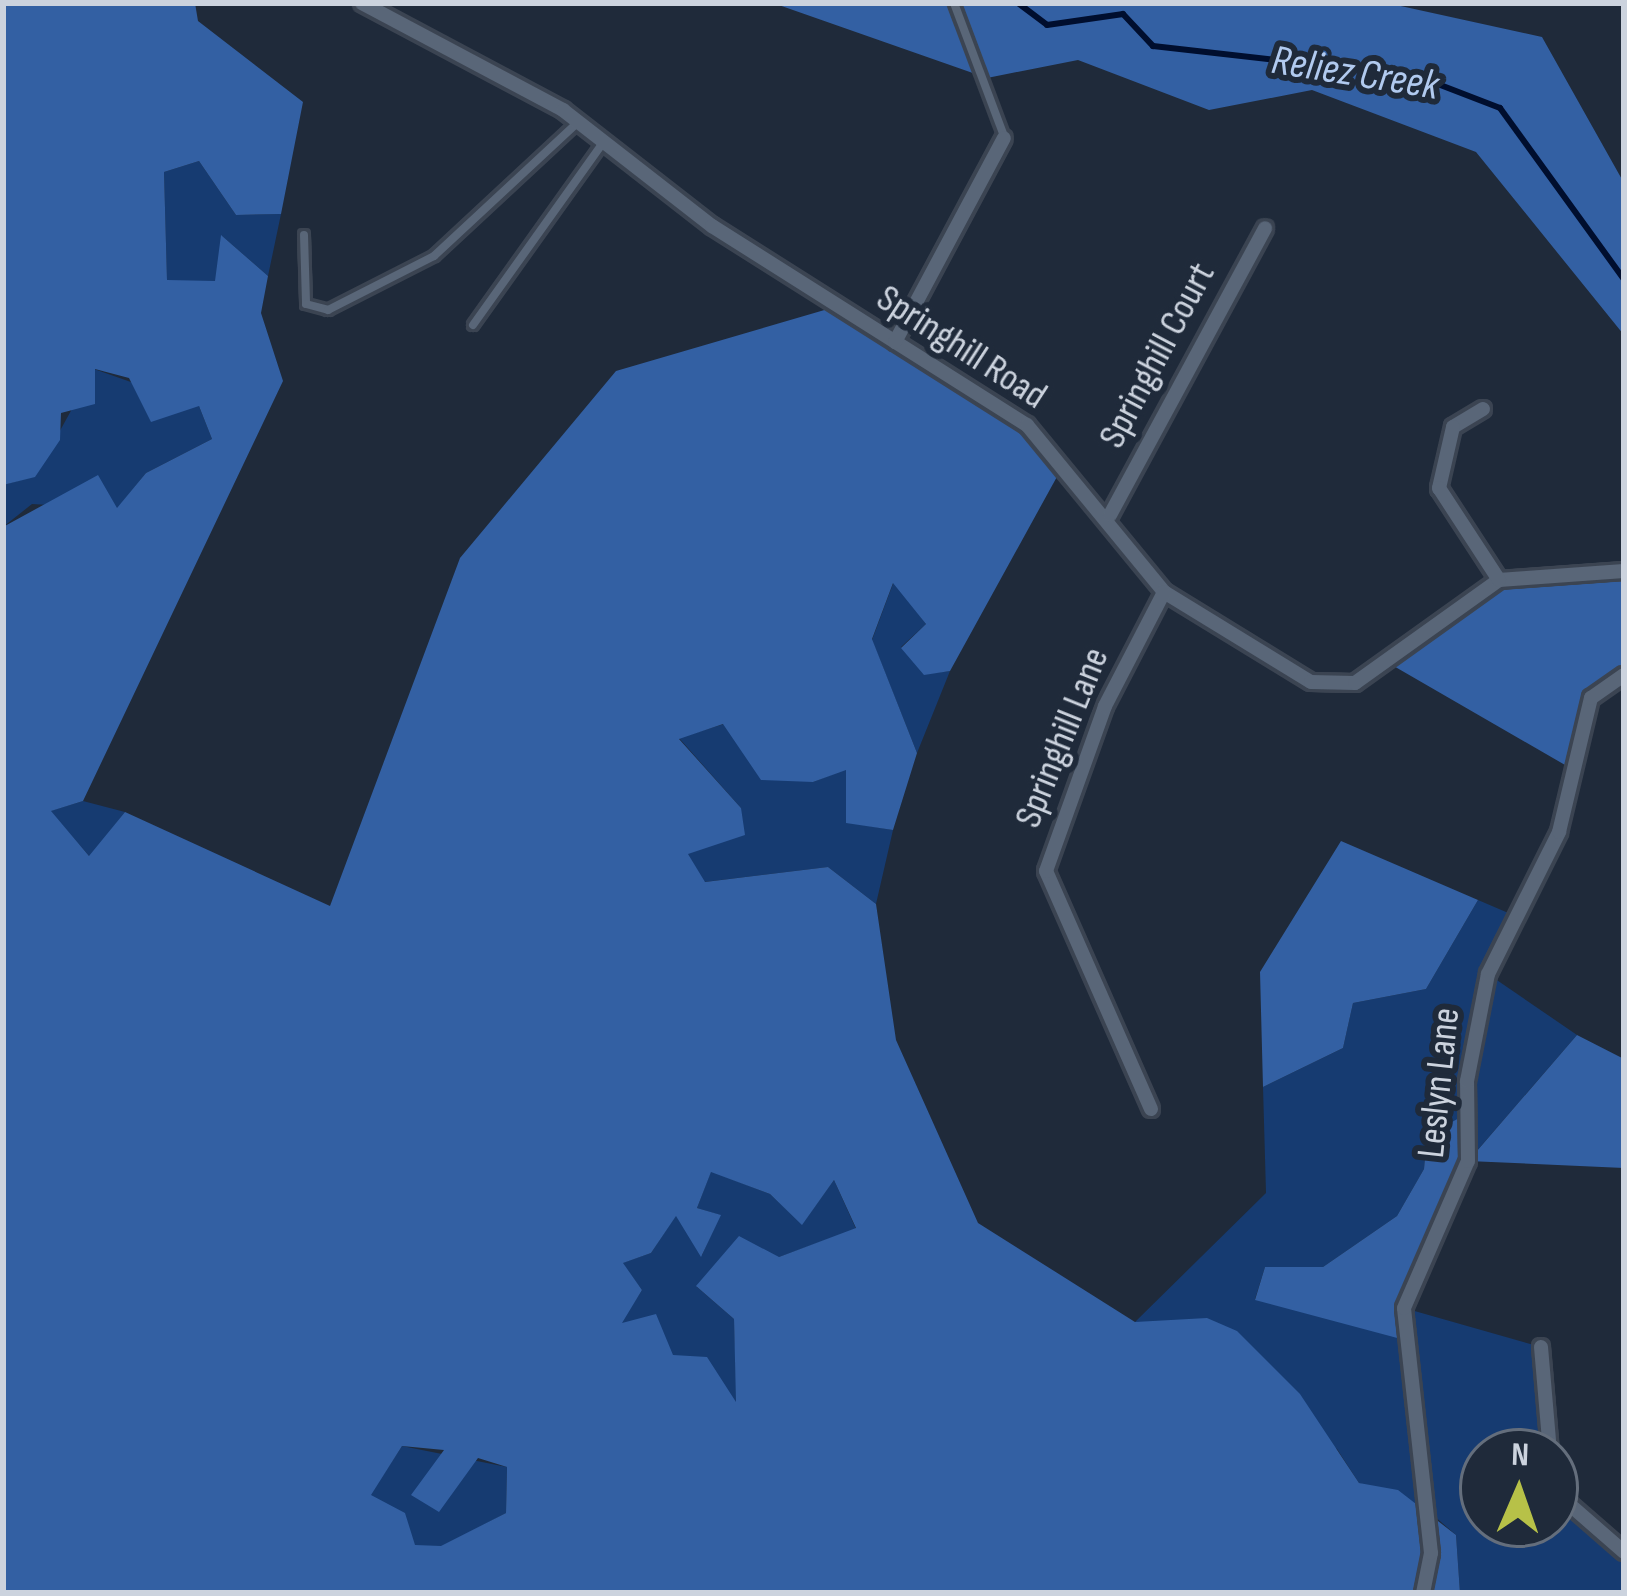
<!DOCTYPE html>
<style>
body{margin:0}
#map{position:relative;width:1627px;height:1596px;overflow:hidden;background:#1f2a3a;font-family:"Sofia Sans Condensed",sans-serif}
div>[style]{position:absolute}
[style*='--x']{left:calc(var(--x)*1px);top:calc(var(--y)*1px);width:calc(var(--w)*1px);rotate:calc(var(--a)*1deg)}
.green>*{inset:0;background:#163b71}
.forest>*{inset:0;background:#3360a3}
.stream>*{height:6px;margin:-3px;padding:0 3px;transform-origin:3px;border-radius:3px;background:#000e2e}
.roads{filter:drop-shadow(3px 0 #3b4452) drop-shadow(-3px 0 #3b4452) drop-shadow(0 3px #3b4452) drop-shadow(0 -3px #3b4452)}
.lane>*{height:8px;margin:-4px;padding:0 4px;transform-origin:4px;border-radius:4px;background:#596678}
.street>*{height:14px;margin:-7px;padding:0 7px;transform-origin:7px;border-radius:7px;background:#596678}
span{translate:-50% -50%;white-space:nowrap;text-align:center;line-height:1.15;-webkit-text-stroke:12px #1f2a3a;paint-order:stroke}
.street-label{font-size:39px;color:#ccd3de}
.water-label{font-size:42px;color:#b1caef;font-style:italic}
.frame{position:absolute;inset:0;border:6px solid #ccd3de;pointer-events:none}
.north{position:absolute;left:1459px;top:1428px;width:120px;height:120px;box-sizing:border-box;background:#1f2a3a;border:3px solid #646e7c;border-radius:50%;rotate:2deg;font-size:33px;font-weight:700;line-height:48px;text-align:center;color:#ccd3de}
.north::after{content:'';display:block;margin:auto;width:42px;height:54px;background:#b7c148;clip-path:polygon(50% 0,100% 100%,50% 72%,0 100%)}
</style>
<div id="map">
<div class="green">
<div style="clip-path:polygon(199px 161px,236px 215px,281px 214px,268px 276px,222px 236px,216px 281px,167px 281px,164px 172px)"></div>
<div style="clip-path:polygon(94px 369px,199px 406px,212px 439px,146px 473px,117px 509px,32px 504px,3px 527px,3px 485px,35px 476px)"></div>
<div style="clip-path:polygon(894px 581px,926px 624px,901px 647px,924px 674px,950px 671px,917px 753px,872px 640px)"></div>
<div style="clip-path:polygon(724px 724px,813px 782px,846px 769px,846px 822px,893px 830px,876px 904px,828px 867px,704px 882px,687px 853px,741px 808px,679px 738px)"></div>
<div style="clip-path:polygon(83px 801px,125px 812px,90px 857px,50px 811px)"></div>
<div style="clip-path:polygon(1478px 900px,1513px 915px,1488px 974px,1577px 1035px,1468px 1161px,1427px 1136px,1424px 1169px,1397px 1216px,1323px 1267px,1265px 1267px,1255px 1299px,1339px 1321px,1404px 1308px,1541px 1347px,1550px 1452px,1483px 1452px,1483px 1524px,1555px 1524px,1555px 1472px,1624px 1552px,1624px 1593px,1460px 1593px,1456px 1535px,1425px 1508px,1359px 1483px,1337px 1449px,1135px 1322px,1266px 1193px,1263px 1087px,1343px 1048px,1353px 1003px,1426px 989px)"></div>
<div style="clip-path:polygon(711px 1171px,770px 1194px,802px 1224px,834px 1180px,856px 1229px,697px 1287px,734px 1319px,737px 1404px,620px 1324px,642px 1290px,622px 1263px,651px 1253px,676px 1215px,702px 1255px,720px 1215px,697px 1208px)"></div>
<div style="clip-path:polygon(402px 1446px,507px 1467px,506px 1513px,444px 1546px,3px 1593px,370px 1495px)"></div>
</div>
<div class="forest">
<div style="clip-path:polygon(evenodd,3px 3px,195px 3px,198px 21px,303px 102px,281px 214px,236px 215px,199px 161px,164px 172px,167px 280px,215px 281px,221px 235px,268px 276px,261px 313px,283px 381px,83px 801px,51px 811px,89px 856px,125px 812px,330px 906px,460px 558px,616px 371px,845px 304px,996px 403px,1064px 464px,950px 671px,924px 675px,901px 648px,926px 624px,893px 583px,872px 639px,917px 753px,893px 830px,846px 823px,846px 770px,813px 782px,761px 780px,723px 724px,679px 739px,741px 808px,745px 835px,688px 854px,705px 882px,828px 867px,876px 904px,896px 1040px,978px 1223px,1135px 1322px,1207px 1318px,1237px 1331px,1300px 1394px,1359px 1483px,1398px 1490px,1456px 1535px,1460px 1593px,3px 1593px,3px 527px,98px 475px,117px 508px,146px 473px,212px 439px,199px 406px,151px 422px,129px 378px,95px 369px,95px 404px,61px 413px,60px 440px,35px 477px,3px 485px,3px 3px,711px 1172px,770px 1194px,802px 1225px,834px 1180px,856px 1228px,779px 1257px,739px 1236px,696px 1286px,734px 1319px,736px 1402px,707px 1357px,673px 1355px,656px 1314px,622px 1323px,642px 1290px,623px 1263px,651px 1253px,676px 1216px,701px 1257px,721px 1215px,697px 1208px,711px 1172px,3px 3px,402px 1446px,444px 1450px,411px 1495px,439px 1512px,478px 1458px,507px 1467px,506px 1513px,441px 1546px,415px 1545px,405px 1513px,371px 1495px,402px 1446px)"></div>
<div style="clip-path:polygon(773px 3px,1387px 3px,1542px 37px,1624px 183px,1624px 335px,1476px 152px,1312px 90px,1209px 110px,1078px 60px,987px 78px)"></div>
<div style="clip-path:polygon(1534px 570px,1624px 571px,1624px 675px,1591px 698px,1572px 769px,1385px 661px,1499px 580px)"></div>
<div style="clip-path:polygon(1341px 841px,1478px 900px,1426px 989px,1353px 1003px,1343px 1048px,1263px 1087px,1260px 972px)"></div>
<div style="clip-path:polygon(1577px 1035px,1624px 1059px,1624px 1168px,1468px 1161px,1401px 1339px,1255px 1300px,1265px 1267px,1323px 1267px,1397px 1216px,1424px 1169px,1427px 1136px,1468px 1113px,1470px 1159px)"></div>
</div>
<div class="stream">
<div style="--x:1018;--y:3;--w:36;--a:37"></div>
<div style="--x:1047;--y:25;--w:77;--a:-8.2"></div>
<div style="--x:1123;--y:14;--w:44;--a:46.8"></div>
<div style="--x:1153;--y:46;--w:266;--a:6.5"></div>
<div style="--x:1417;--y:76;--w:89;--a:21.1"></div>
<div style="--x:1500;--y:108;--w:211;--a:54.1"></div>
</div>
<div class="roads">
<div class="lane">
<div style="--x:954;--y:3;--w:142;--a:69.4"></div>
<div style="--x:304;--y:235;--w:69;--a:88.3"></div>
<div style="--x:306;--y:304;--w:23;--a:15"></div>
<div style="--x:328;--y:310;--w:119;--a:-27"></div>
<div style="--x:434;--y:256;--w:195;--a:-42.9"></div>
<div style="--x:473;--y:325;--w:224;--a:-54.5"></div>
</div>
<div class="street">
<div style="--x:362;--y:3;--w:228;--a:28"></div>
<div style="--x:563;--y:110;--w:189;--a:37.9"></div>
<div style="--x:712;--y:226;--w:373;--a:32.3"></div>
<div style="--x:1027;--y:425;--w:216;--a:50.6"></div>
<div style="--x:1164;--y:592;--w:172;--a:31.5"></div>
<div style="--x:1311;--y:682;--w:44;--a:1.3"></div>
<div style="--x:1355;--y:683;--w:177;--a:-35.6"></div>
<div style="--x:1499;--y:580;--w:125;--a:-4.1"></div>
<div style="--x:895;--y:342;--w:231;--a:-61.9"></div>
<div style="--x:1483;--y:409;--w:35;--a:149"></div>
<div style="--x:1453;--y:427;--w:63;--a:102.9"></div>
<div style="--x:1439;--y:488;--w:110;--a:56.9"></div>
<div style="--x:1110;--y:515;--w:326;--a:-61.6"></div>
<div style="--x:1151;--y:1109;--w:260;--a:-113.8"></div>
<div style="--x:1046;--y:871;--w:175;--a:-70.3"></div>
<div style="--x:1105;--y:706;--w:128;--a:-62.6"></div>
<div style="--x:1541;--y:1347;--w:105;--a:85.1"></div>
<div style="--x:1555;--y:1472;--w:35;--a:66"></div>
<div style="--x:1569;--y:1504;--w:73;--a:41.1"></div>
<div style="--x:1423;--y:1593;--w:41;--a:-78.7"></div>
<div style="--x:1431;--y:1553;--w:246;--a:-96.3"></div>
<div style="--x:1404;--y:1308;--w:160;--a:-66.5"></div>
<div style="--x:1468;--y:1161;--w:80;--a:-90.7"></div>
<div style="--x:1467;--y:1081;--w:109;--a:-78.9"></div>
<div style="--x:1488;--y:974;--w:159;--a:-63.4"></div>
<div style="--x:1559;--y:832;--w:138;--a:-76.6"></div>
<div style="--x:1591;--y:698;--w:40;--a:-34.9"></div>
</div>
</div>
<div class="street-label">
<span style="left:961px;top:348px;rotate:33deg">Springhill Road</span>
<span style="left:1158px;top:356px;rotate:-62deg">Springhill Court</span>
<span style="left:1063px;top:738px;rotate:-68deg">Springhill Lane</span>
<span style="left:1440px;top:1083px;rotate:-84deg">Leslyn Lane</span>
</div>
<div class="water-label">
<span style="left:1355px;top:74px;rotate:9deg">Reliez Creek</span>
</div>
<div class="frame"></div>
<div class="north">N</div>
</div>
